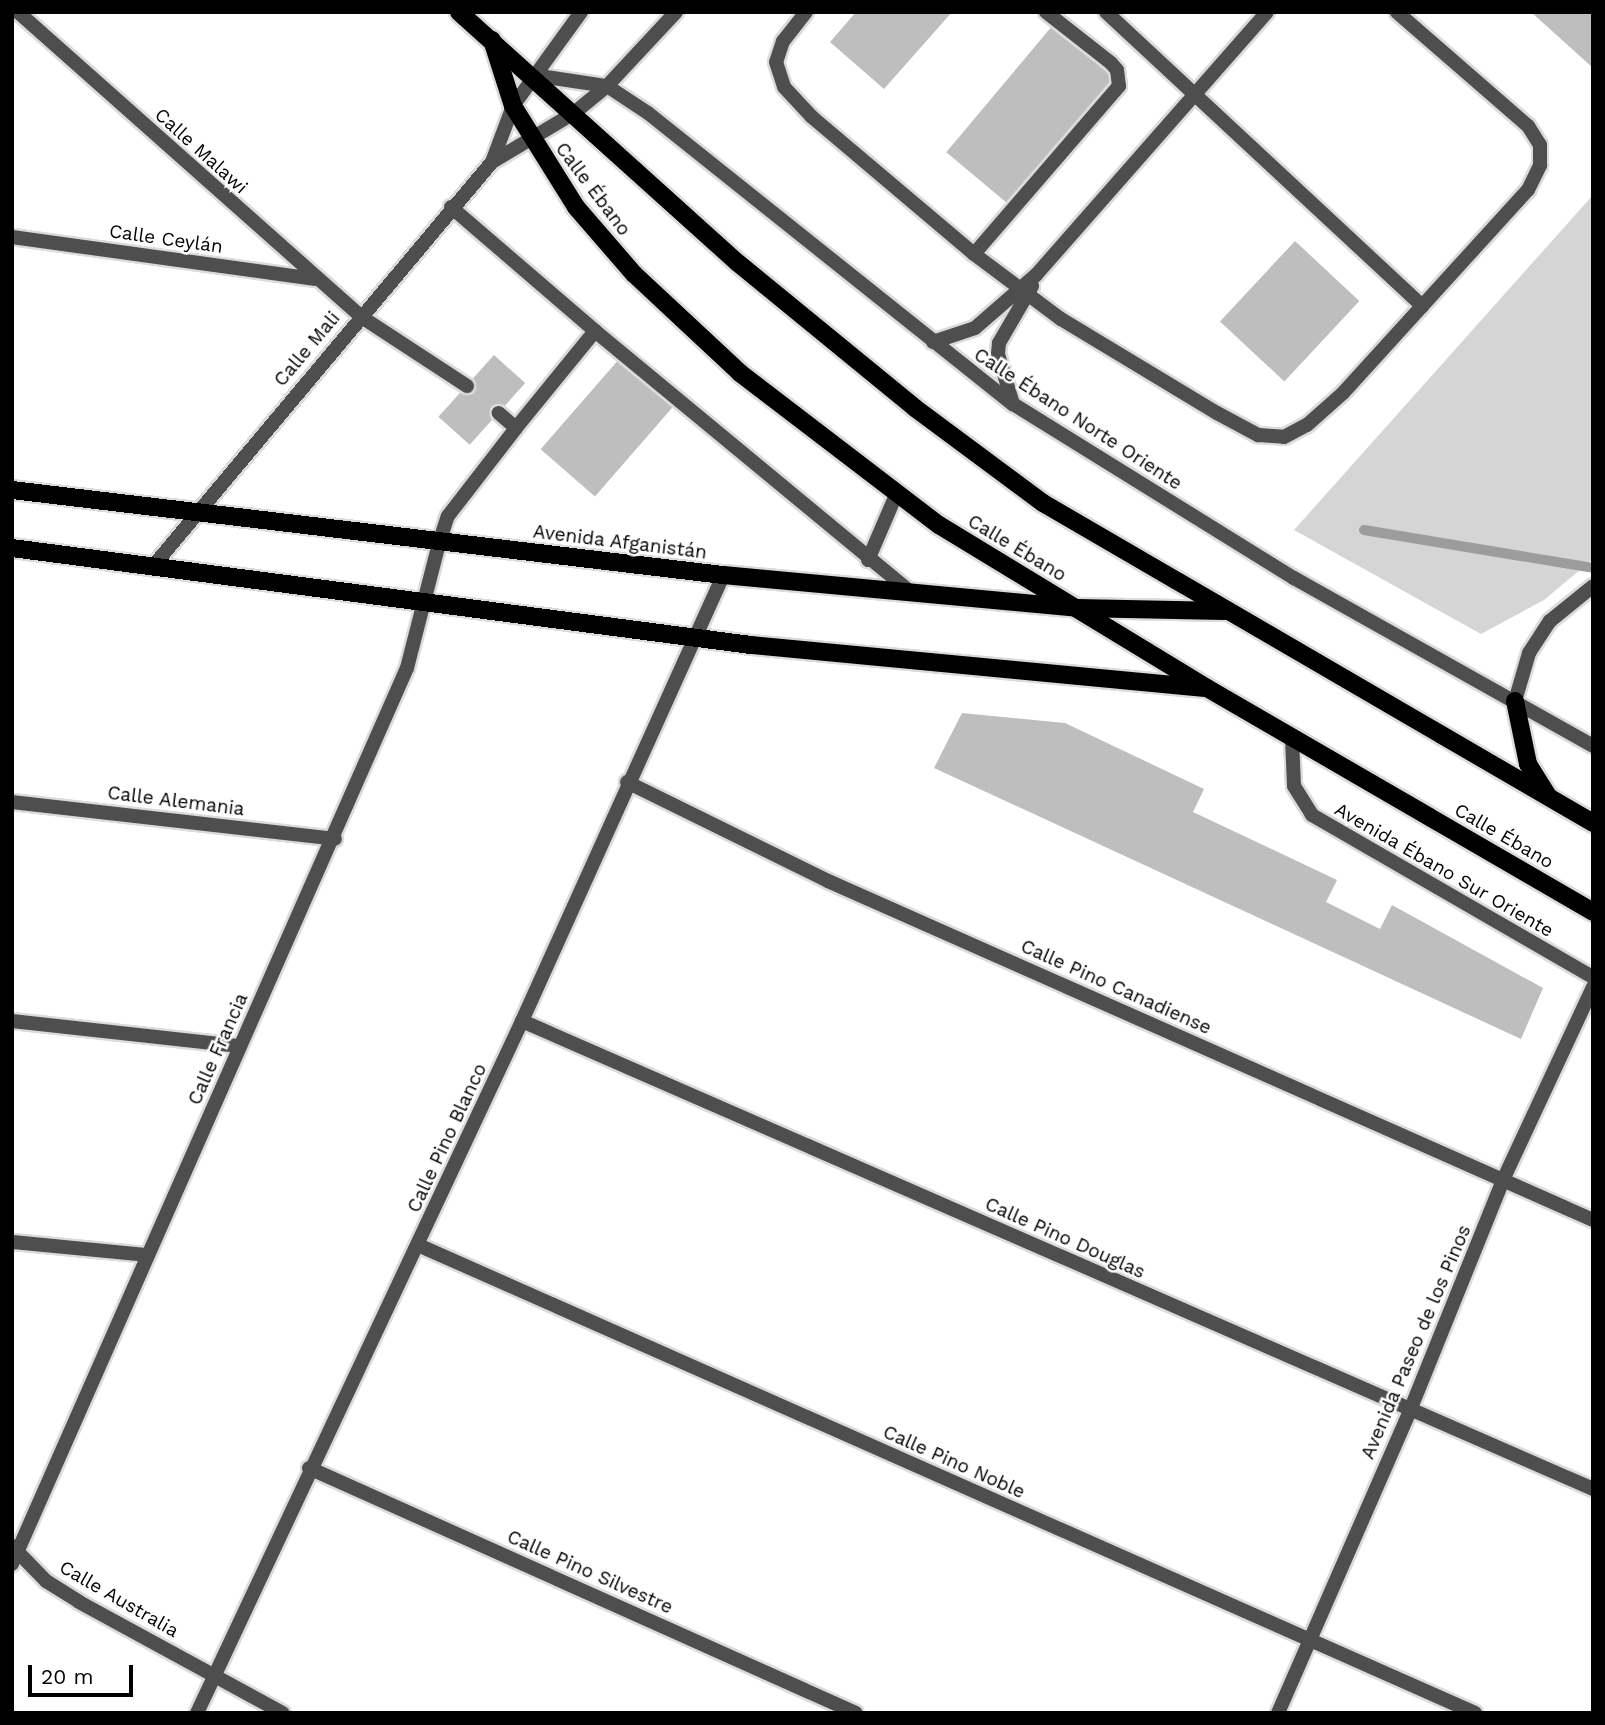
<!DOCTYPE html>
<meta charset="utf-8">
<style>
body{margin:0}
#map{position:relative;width:1605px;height:1725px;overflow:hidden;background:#fff;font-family:"Work Sans",sans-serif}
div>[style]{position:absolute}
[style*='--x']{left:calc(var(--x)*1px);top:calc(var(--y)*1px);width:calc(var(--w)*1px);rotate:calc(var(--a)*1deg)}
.green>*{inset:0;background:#d5d5d5}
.stream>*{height:10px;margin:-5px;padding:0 5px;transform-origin:5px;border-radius:5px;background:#9c9c9c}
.building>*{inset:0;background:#bebebe;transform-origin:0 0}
.roads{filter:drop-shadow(2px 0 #dbdbdb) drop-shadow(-2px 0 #dbdbdb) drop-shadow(0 2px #dbdbdb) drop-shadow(0 -2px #dbdbdb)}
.service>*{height:14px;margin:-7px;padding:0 7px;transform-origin:7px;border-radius:7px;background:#4e4e4e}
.minor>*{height:14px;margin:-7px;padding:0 7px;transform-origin:7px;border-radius:7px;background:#4e4e4e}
.tertiary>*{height:14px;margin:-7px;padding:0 7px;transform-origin:7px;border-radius:7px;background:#4e4e4e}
.primary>*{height:18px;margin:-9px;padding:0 9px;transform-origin:9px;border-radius:9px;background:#000}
span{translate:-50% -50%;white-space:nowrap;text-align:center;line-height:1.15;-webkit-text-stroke:5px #fff;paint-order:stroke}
.street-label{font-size:19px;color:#000}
.frame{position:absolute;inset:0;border:14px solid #000;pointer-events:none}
.scale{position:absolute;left:28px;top:1665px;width:105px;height:32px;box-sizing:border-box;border:4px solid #000;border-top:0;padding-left:9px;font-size:21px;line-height:24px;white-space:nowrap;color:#000;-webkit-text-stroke:5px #fff;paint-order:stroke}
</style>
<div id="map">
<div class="green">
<div style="clip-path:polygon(1593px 195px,1593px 559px,1544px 600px,1481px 634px,1294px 530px)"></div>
</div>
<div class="stream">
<div style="--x:1364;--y:530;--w:232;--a:9.4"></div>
</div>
<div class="building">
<div style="clip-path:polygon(856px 12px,952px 12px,884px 89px,830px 42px)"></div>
<div style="clip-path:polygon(1531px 12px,1593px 12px,1593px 68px)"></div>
<div style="left:1053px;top:25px;width:80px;height:166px;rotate:40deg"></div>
<div style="left:1295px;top:241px;width:88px;height:110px;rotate:43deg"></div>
<div style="left:494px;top:355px;width:42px;height:83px;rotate:42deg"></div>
<div style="left:620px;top:358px;width:72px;height:121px;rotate:41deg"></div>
<div style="clip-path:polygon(962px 713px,1065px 723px,1204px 789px,1193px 812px,1337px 880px,1326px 902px,1380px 929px,1392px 905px,1543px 988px,1521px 1039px,934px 768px)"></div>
</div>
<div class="roads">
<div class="service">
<div style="--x:806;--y:12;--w:37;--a:128"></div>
<div style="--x:783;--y:41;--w:22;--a:108"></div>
<div style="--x:776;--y:62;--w:26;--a:72"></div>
<div style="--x:784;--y:87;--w:41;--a:47"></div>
<div style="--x:812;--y:117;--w:212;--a:40.2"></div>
<div style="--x:974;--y:254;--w:109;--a:36.8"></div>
<div style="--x:1061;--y:319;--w:182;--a:31.1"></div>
<div style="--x:1217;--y:413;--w:47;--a:28.2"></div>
<div style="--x:1258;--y:435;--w:26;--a:4"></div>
<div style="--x:1284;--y:437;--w:26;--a:-28"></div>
<div style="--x:1307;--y:425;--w:48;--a:-41.6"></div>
<div style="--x:1343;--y:393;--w:275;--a:-47.7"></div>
<div style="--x:1528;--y:190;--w:28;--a:-64"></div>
<div style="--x:1540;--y:165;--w:20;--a:-90"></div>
<div style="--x:1540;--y:145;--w:22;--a:-122"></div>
<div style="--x:1528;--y:126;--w:174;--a:-139"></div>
<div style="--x:1106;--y:12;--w:432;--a:42.9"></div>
<div style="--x:451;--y:207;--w:190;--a:40.7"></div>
<div style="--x:595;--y:331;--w:125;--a:129.2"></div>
<div style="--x:516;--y:428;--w:23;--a:-139"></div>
<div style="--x:974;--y:254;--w:222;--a:-49.2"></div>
<div style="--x:1119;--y:86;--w:16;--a:-97"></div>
<div style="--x:1117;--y:70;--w:9;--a:-131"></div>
<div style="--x:1111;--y:63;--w:83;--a:-141.9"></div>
<div style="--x:360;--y:316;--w:128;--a:33.2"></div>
<div style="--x:595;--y:331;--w:411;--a:39.6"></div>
<div style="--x:933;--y:342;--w:44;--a:-18.4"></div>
<div style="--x:975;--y:328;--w:81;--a:-41"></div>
<div style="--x:1036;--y:275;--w:350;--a:-48.7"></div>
<div style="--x:1013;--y:404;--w:52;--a:-106.7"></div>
<div style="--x:998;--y:354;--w:11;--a:-85"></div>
<div style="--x:999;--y:343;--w:66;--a:-59.9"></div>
<div style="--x:439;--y:543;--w:28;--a:-72"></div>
<div style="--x:448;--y:516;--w:111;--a:-52.3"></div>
<div style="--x:868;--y:560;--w:71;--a:-66.7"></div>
<div style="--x:1515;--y:701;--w:50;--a:-73.7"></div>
<div style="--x:1529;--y:653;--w:38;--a:-57"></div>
<div style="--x:1550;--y:621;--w:55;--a:-39.1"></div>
</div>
<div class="minor">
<div style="--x:18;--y:12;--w:458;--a:41.6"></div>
<div style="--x:12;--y:237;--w:305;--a:7.9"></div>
<div style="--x:627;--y:782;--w:224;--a:26.2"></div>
<div style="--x:828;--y:881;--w:837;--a:23.9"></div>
<div style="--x:12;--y:802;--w:325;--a:6.5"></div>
<div style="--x:12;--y:1021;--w:229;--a:6.3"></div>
<div style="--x:522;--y:1021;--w:1169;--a:23.6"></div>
<div style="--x:12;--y:1242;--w:135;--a:5.5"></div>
<div style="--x:418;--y:1245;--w:1156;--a:23.88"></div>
<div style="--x:309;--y:1468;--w:599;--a:24.13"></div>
<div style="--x:12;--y:1546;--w:49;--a:45.8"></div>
<div style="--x:46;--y:1581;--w:39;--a:32"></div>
<div style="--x:79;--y:1602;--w:232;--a:28.6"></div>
<div style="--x:197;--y:1713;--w:765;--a:-64.84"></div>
<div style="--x:522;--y:1021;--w:489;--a:-65.7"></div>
</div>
<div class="tertiary">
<div style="--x:533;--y:75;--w:75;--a:8.5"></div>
<div style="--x:607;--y:86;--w:49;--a:33.4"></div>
<div style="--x:648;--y:113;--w:467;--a:38.6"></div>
<div style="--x:1013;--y:404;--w:331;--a:31.8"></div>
<div style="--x:1294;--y:578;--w:343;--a:29.3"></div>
<div style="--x:492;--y:162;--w:60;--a:-69.4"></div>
<div style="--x:513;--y:106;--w:116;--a:-54.1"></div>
<div style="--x:155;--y:564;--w:525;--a:-50.03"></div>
<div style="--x:492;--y:162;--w:96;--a:-30.9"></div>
<div style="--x:574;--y:113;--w:43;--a:-39.3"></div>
<div style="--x:607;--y:86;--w:101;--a:-47"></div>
<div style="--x:1292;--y:738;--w:48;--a:87.6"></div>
<div style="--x:1294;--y:786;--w:34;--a:58"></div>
<div style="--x:1312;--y:815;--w:324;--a:30"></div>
<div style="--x:12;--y:1564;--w:979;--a:-66.21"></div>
<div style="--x:407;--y:668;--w:129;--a:-75.6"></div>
<div style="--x:1278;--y:1713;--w:333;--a:-66.4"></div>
<div style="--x:1411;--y:1408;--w:246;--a:-68"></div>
<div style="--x:1503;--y:1180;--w:213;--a:-65"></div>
</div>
<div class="primary">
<div style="--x:459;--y:12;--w:375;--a:42"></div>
<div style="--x:738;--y:263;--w:229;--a:39.3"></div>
<div style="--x:915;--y:408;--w:159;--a:36.6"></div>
<div style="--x:1043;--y:503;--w:636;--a:30.19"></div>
<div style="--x:492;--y:40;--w:69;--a:72.3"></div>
<div style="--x:513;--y:106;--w:119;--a:58"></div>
<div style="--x:576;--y:207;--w:89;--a:49.1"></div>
<div style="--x:634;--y:274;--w:145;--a:43"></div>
<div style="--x:740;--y:373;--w:250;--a:37.4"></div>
<div style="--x:939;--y:525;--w:314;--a:31.3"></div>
<div style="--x:1207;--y:688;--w:446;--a:30.1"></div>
<div style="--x:12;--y:490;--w:716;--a:6.82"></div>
<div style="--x:723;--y:575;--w:356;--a:5.3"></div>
<div style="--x:1077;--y:608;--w:147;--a:1.2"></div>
<div style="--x:12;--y:548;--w:745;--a:7.48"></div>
<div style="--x:751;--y:645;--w:455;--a:5.4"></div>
<div style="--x:1515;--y:701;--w:64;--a:78.3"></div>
<div style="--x:1528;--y:764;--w:38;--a:58"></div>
</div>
</div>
<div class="street-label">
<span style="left:201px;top:151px;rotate:42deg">Calle Malawi</span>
<span style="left:593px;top:189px;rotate:53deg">Calle Ébano</span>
<span style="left:166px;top:239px;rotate:8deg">Calle Ceylán</span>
<span style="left:307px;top:349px;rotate:-50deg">Calle Mali</span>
<span style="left:1078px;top:419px;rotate:33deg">Calle Ébano Norte Oriente</span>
<span style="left:620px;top:542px;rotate:7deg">Avenida Afganistán</span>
<span style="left:1017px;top:548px;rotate:31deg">Calle Ébano</span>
<span style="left:176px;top:801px;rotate:7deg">Calle Alemania</span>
<span style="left:1504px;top:836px;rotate:30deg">Calle Ébano</span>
<span style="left:1444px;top:870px;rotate:30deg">Avenida Ébano Sur Oriente</span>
<span style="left:1116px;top:987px;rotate:24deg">Calle Pino Canadiense</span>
<span style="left:218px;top:1049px;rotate:-66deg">Calle Francia</span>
<span style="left:447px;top:1138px;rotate:-65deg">Calle Pino Blanco</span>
<span style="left:1065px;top:1238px;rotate:24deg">Calle Pino Douglas</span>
<span style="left:1416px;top:1342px;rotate:-67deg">Avenida Paseo de los Pinos</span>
<span style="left:954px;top:1462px;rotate:24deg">Calle Pino Noble</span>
<span style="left:590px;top:1572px;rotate:24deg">Calle Pino Silvestre</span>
<span style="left:119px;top:1599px;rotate:30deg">Calle Australia</span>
</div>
<div class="frame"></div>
<div class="scale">20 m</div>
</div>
